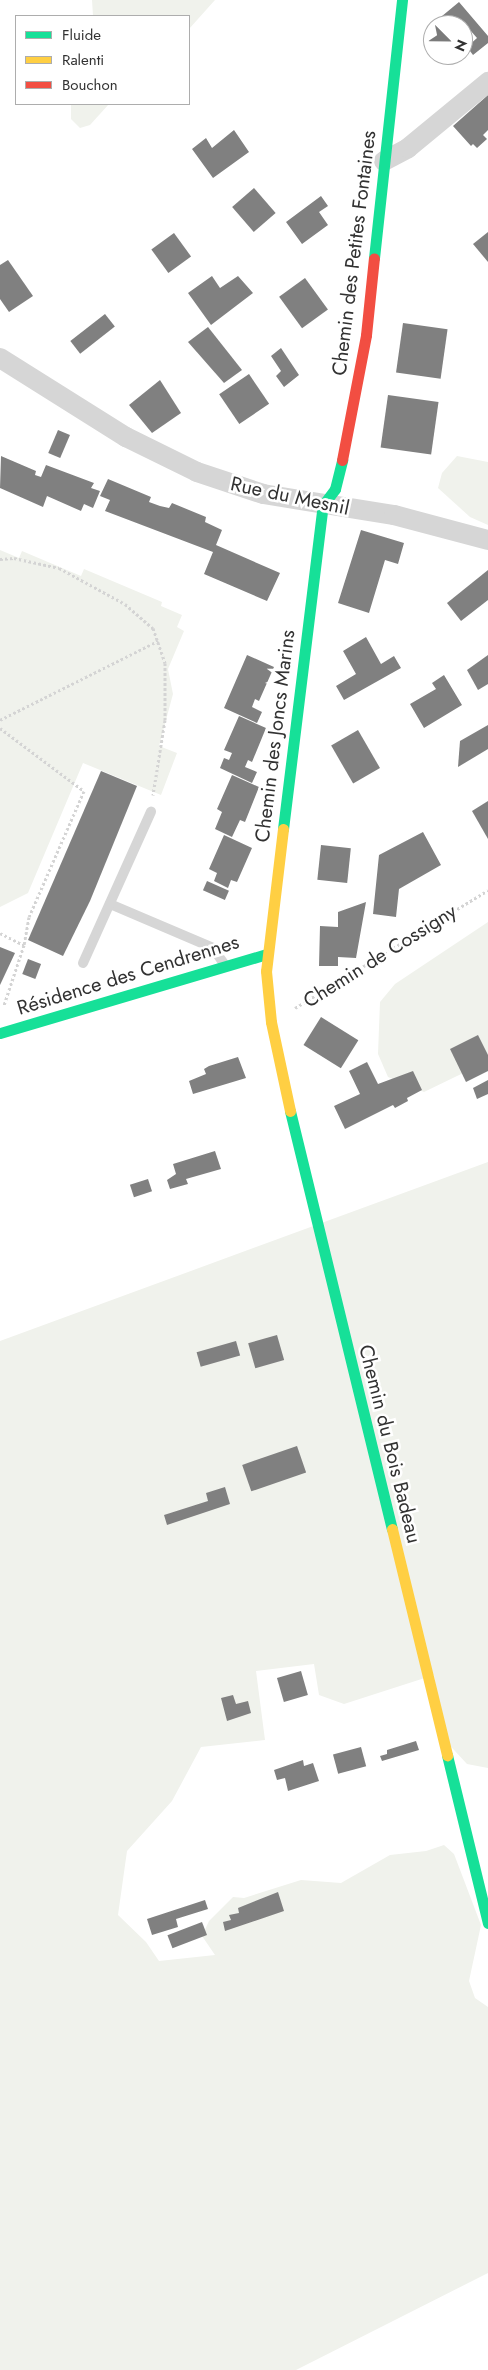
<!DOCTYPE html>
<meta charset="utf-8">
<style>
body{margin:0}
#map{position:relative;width:488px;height:2370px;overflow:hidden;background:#fff;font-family:Jost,sans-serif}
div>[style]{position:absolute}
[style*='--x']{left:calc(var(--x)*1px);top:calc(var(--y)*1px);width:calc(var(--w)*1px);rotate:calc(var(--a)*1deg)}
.green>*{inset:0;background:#f0f2ec}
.building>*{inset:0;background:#808080;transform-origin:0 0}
.path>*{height:3px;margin-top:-1.5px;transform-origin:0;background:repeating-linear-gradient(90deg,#d4d4d4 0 2.5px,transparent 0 5px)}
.lane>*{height:10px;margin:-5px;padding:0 5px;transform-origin:5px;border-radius:5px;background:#d6d6d6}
.street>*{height:20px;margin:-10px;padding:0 10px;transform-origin:10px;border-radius:10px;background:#d6d6d6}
.fast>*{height:11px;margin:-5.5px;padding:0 5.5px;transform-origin:5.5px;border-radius:5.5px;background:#16e098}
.slow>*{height:11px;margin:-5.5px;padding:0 5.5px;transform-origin:5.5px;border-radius:5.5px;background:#ffcf43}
.jam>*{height:11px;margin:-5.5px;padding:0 5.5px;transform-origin:5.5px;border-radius:5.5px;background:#f24e42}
span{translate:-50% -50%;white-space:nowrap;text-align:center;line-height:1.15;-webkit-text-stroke:5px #fff;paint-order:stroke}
.street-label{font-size:20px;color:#323232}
.legend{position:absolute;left:15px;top:15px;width:175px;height:90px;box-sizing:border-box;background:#fff;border:1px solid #adadad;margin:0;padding:6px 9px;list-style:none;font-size:15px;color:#323232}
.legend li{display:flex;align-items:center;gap:10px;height:25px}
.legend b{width:25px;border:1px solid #adadad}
.north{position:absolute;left:423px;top:15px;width:50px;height:50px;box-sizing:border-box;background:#fff;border:1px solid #adadad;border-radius:50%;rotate:113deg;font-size:14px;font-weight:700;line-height:20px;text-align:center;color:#323232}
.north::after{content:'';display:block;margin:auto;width:18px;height:22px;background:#7a7a7a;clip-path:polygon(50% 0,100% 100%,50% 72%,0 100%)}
</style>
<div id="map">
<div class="green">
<div style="clip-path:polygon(92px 0,215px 0,189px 29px,189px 16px,93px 16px)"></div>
<div style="clip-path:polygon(71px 104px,109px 104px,90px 125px,80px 128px,71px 119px)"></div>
<div style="clip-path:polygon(457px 456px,488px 462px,488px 525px,470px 517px,438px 488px,442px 473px)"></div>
<div style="clip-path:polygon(0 550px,19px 558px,22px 551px,81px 576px,84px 569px,162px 602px,161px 606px,182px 615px,177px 627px,184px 631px,168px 669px,173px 694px,159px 746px,177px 753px,161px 795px,83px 763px,28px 893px,0 907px)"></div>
<div style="clip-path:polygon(488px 922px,488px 1061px,424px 1092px,388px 1077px,378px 1054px,380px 1002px,395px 984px)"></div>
<div style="clip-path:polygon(488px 1162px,488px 1768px,467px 1764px,442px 1737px,434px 1675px,344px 1704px,319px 1695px,314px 1664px,256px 1671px,265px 1740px,201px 1747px,172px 1801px,127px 1851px,118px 1915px,146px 1942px,159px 1961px,215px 1955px,202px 1936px,209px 1921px,233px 1897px,244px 1898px,301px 1880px,341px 1883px,390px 1855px,426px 1851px,444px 1845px,454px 1854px,481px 1925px,469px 1981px,475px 1998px,488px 2007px,488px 2273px,296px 2370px,0 2370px,0 1341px)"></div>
</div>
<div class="building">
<div style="clip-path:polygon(459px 2px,488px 36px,488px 43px,473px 55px,467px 47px,477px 38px,470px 30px,463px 36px,463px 25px,433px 25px,433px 30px,430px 26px)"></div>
<div style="clip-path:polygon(488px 95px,488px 130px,483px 135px,487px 139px,477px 148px,473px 144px,471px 146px,453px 126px)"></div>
<div style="clip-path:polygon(234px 130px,249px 152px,213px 178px,192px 149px,206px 138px,212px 148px)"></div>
<div style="left:254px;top:188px;width:33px;height:29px;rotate:49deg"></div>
<div style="clip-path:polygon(321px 196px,328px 206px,319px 212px,328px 225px,302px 244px,286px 222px)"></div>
<div style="clip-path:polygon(488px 232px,488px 262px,473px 244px)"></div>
<div style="left:174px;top:233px;width:29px;height:28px;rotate:54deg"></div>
<div style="clip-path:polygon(8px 260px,33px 296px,9px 312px,0 299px,0 265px)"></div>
<div style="clip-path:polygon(212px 276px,220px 288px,238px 276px,253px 293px,211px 325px,188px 293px)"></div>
<div style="left:305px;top:278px;width:39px;height:32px;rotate:54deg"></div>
<div style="left:105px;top:314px;width:16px;height:44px;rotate:52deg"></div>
<div style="left:403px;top:323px;width:45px;height:50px;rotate:8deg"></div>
<div style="clip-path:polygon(208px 327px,242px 370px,224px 383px,188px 342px)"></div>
<div style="clip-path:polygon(281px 348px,299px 375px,284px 387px,276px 376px,281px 371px,271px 356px)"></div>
<div style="left:249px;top:374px;width:36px;height:36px;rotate:56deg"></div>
<div style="clip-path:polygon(160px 380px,181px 413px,152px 433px,129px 405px)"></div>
<div style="left:388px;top:395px;width:51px;height:53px;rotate:8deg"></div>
<div style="left:58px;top:430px;width:13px;height:25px;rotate:23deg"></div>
<div style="clip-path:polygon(1px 456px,36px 471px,35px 475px,41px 477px,46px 465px,94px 483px,91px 488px,100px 491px,93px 508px,84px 504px,81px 511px,47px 496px,43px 507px,0 488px)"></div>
<div style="clip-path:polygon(108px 479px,151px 497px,149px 502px,160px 506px,169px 508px,172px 503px,206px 517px,205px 522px,222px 530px,216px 545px,280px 573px,267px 601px,204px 574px,213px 552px,105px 511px,110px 500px,100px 496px)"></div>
<div style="clip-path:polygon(361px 530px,404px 543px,398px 564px,385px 560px,369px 613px,338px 603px)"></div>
<div style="clip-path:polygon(488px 570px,488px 600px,461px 621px,447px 603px)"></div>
<div style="clip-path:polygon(366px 637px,381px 664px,394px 656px,401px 668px,344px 700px,336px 686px,356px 674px,343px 651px)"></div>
<div style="clip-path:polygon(247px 655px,274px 667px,259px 701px,255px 699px,252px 707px,262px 712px,257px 723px,224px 708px)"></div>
<div style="clip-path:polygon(488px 655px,488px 684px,478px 690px,467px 670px)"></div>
<div style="clip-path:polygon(444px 675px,462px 705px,424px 728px,410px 704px,436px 689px,432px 683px)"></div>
<div style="clip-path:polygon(239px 716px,266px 728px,252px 762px,248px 760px,245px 767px,257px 772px,252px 783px,220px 768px,224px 758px,229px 760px,232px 753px,224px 750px)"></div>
<div style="clip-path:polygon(488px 725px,488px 749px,458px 767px,460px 741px)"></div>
<div style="left:358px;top:730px;width:44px;height:31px;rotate:60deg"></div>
<div style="clip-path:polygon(101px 771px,137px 786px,90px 901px,63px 956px,28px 940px)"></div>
<div style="clip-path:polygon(232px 775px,259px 787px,245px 822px,240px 820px,232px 837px,215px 829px,222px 812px,217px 809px)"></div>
<div style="clip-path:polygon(488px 801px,488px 839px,472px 811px)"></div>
<div style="clip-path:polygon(423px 832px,441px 865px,399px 889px,396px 917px,373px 914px,379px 855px)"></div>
<div style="clip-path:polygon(224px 835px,252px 848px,237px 882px,231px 880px,228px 888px,214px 881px,217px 873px,209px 869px)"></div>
<div style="left:321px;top:845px;width:30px;height:35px;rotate:6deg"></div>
<div style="left:207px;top:881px;width:24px;height:10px;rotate:24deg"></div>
<div style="clip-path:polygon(366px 902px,356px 958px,338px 957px,338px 966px,319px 966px,320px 926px,338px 927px,338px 912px)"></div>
<div style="clip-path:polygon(0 947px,15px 953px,0 985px)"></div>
<div style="left:28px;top:959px;width:14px;height:16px;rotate:21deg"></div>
<div style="left:321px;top:1017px;width:44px;height:33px;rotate:32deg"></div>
<div style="clip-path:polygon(478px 1035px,488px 1055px,488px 1071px,466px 1082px,450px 1049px)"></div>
<div style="clip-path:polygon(238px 1057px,246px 1078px,193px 1094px,189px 1081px,206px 1074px,204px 1069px,209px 1066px)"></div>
<div style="clip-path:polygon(367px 1062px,378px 1084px,413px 1071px,422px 1090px,407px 1098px,408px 1101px,395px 1108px,393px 1105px,345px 1129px,334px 1106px,360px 1094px,349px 1071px)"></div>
<div style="clip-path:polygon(488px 1080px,488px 1094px,477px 1099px,473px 1088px)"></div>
<div style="clip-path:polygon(215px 1151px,221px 1169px,186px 1179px,188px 1184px,170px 1189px,167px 1180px,176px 1174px,173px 1164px)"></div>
<div style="left:148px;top:1179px;width:13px;height:19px;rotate:72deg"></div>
<div style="left:277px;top:1335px;width:26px;height:30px;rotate:74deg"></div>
<div style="left:236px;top:1341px;width:15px;height:41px;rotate:74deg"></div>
<div style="left:297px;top:1446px;width:28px;height:58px;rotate:71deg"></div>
<div style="clip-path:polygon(225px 1487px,230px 1504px,167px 1525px,164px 1515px,208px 1501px,206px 1493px)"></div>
<div style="left:301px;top:1671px;width:25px;height:25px;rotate:74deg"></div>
<div style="clip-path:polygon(233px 1695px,236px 1704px,248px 1701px,251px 1713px,227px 1721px,221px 1698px)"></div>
<div style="clip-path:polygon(416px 1741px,419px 1750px,382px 1761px,380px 1756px,387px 1754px,387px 1750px)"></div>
<div style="left:361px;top:1747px;width:20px;height:29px;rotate:75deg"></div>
<div style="clip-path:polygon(303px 1760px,304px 1766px,313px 1763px,319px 1781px,288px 1791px,285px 1778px,277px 1780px,274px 1770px)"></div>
<div style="clip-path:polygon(278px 1892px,284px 1911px,225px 1931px,223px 1922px,231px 1920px,229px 1915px,239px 1913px,238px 1908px)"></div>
<div style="clip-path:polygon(205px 1900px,208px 1909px,176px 1919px,178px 1927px,152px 1935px,147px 1919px)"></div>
<div style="left:202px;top:1922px;width:14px;height:37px;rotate:69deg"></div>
</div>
<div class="path">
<div style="--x:0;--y:559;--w:14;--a:-4"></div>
<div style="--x:14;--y:558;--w:46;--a:12.5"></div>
<div style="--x:59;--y:568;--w:75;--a:28.6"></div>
<div style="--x:125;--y:604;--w:37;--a:41"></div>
<div style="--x:153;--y:628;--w:37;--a:71"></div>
<div style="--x:165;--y:663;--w:57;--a:90"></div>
<div style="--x:165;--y:720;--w:76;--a:99.1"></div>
<div style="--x:0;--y:720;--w:177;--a:-26.6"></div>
<div style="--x:0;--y:728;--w:105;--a:36.9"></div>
<div style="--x:84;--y:791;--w:137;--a:113.6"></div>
<div style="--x:29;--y:917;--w:28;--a:100"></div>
<div style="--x:0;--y:933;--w:27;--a:27"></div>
<div style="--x:24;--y:945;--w:63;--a:108.4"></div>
<div style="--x:295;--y:1008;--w:226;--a:-31.4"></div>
</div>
<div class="lane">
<div style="--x:110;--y:904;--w:112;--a:23.1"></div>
<div style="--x:213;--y:948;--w:19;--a:55"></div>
<div style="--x:83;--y:963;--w:166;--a:-65.8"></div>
</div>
<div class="street">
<div style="--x:384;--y:161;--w:27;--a:-28"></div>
<div style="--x:408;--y:148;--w:104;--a:-39.5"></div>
<div style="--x:0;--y:358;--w:149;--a:32.1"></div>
<div style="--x:126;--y:437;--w:79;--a:26.2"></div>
<div style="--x:197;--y:472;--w:70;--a:18.4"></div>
<div style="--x:263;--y:494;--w:133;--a:9.1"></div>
<div style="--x:394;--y:515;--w:97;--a:14.9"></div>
</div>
<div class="fast">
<div style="--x:374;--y:258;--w:260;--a:-83.8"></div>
<div style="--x:283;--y:829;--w:326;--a:-83"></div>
<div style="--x:323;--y:505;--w:20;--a:-53"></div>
<div style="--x:335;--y:489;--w:30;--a:-76"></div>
<div style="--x:0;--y:1033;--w:278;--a:-16.5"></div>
<div style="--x:290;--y:1111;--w:430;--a:76.3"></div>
<div style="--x:447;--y:1755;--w:173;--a:76.3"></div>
</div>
<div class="slow">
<div style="--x:283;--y:829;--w:143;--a:96.8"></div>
<div style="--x:266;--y:971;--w:51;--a:84.4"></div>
<div style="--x:271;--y:1022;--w:91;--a:77.9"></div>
<div style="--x:392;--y:1529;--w:233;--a:76.3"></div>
</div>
<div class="jam">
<div style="--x:342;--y:460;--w:127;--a:-79.1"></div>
<div style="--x:366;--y:335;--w:77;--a:-84.1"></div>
</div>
<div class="street-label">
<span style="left:354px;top:253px;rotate:-83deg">Chemin des Petites Fontaines</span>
<span style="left:290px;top:496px;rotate:12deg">Rue du Mesnil</span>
<span style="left:275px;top:736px;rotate:-83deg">Chemin des Joncs Marins</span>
<span style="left:380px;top:956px;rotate:-32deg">Chemin de Cossigny</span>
<span style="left:128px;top:975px;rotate:-17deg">Résidence des Cendrennes</span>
<span style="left:390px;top:1444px;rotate:76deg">Chemin du Bois Badeau</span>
</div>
<ul class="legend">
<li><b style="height:6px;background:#16e098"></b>Fluide</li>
<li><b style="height:6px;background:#ffcf43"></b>Ralenti</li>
<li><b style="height:6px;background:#f24e42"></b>Bouchon</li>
</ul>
<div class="north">N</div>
</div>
